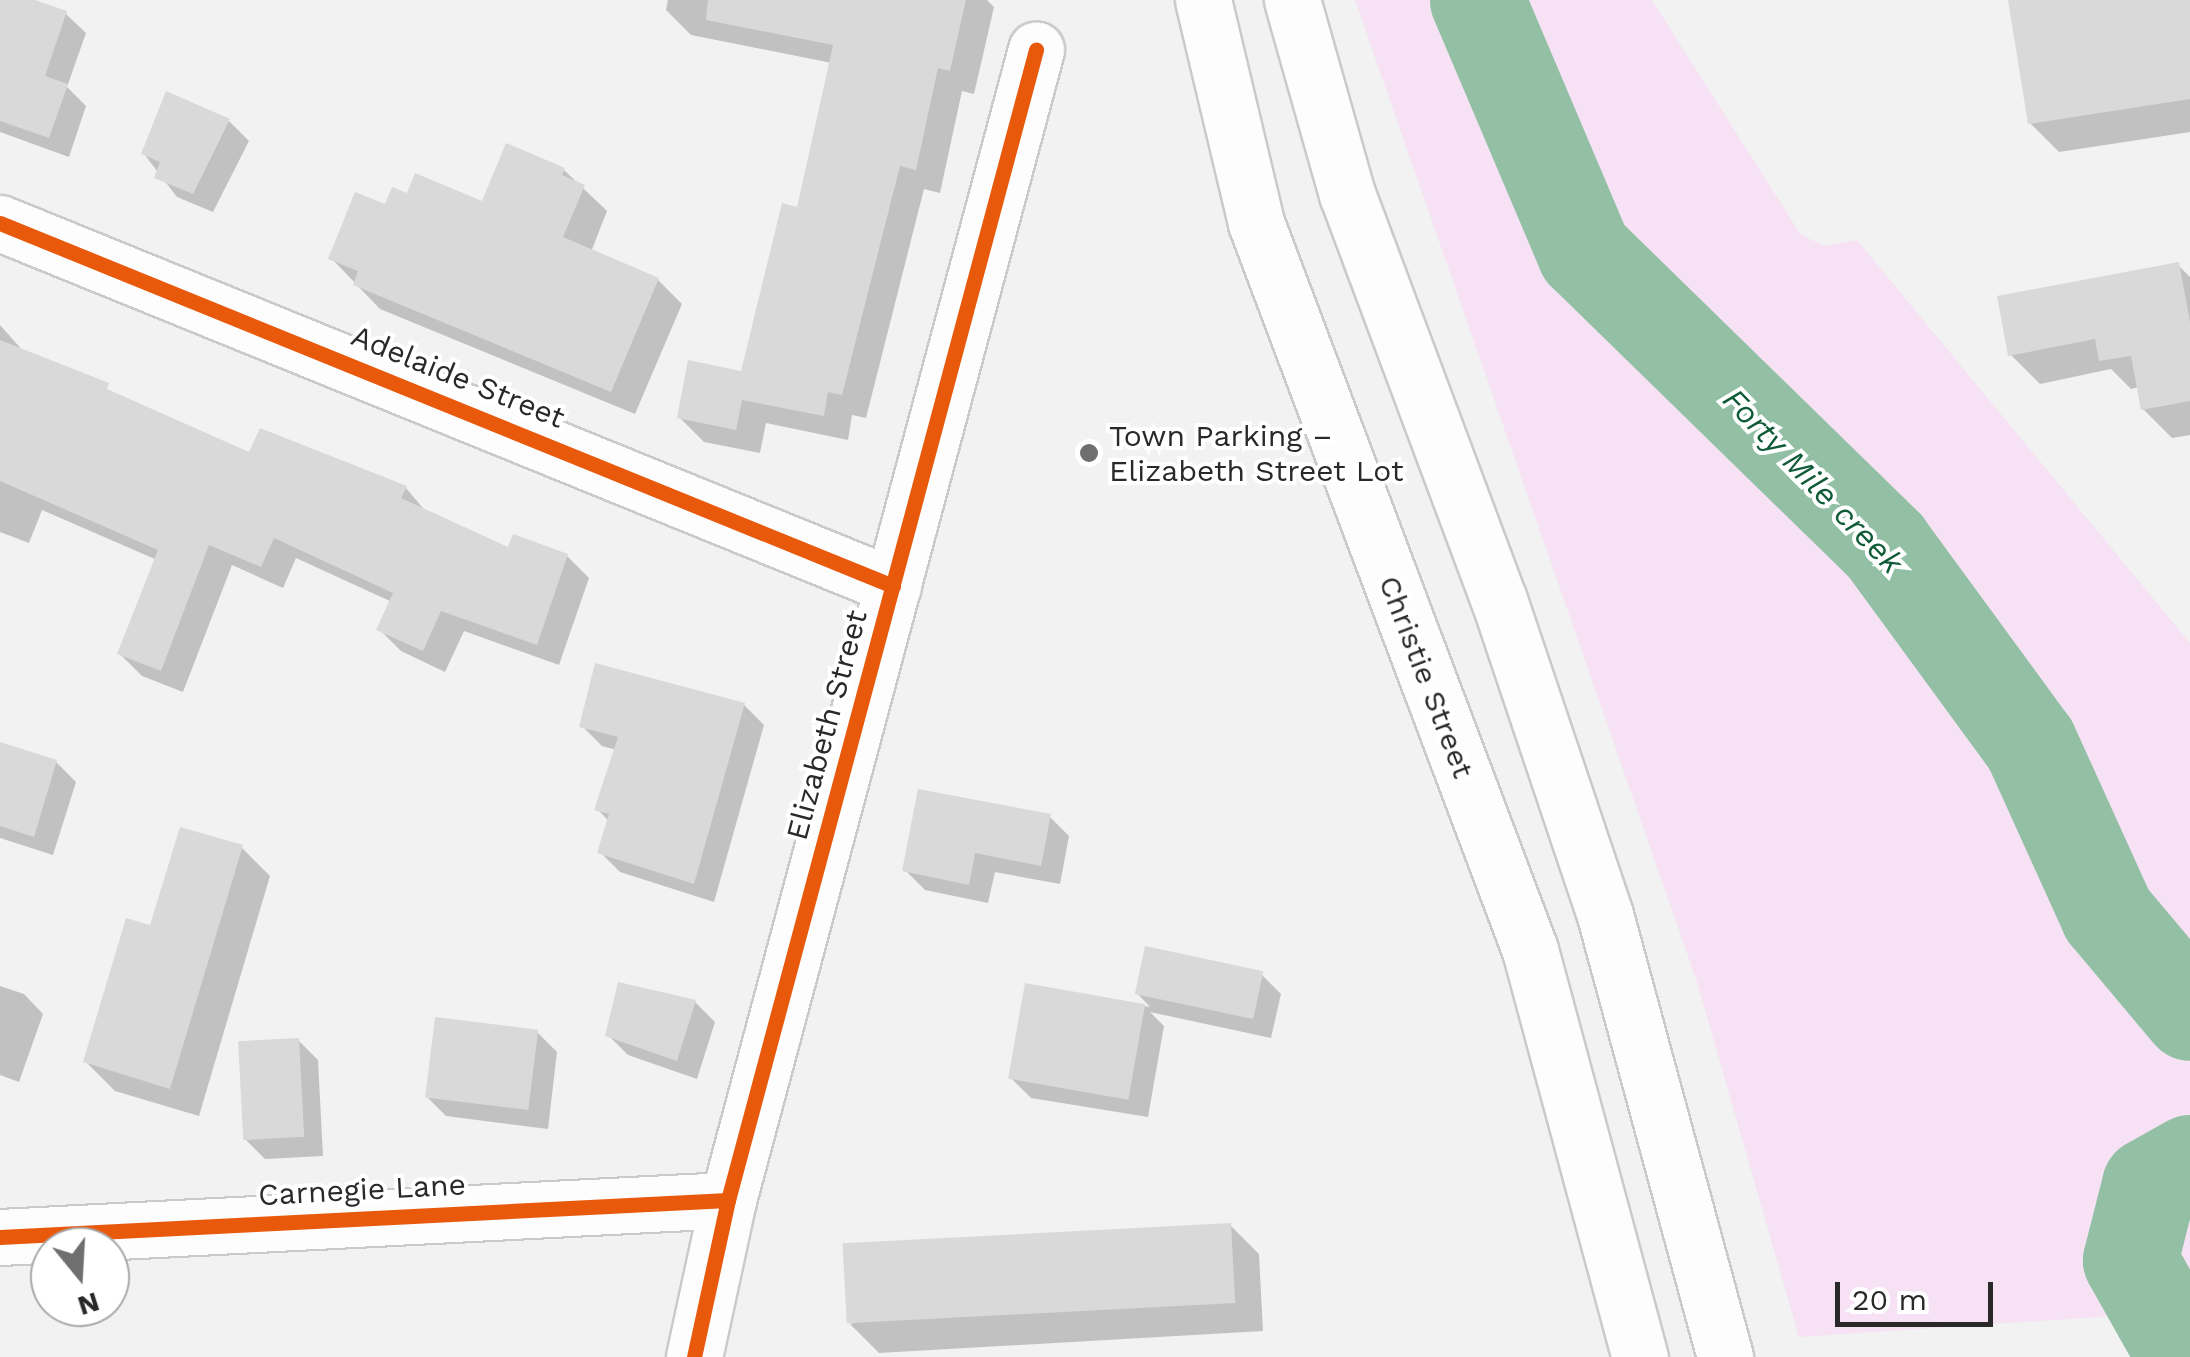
<!DOCTYPE html>
<meta charset="utf-8">
<style>
body{margin:0}
#map{position:relative;width:2190px;height:1357px;overflow:hidden;background:#f1f2f1;font-family:"Work Sans",sans-serif}
div>[style]{position:absolute}
[style*='--x']{left:calc(var(--x)*1px);top:calc(var(--y)*1px);width:calc(var(--w)*1px);rotate:calc(var(--a)*1deg)}
.green>*{inset:0;background:#f6e2f4}
.shadow>*{inset:0;background:#0003}
.river>*{height:95px;margin:-47.5px;padding:0 47.5px;transform-origin:47.5px;border-radius:47.5px;background:#93c0a5}
.building>*{inset:0;background:#d8d9d8;transform-origin:0 0}
.roads{filter:drop-shadow(2px 0 #c9cac9) drop-shadow(-2px 0 #c9cac9) drop-shadow(0 2px #c9cac9) drop-shadow(0 -2px #c9cac9)}
.minor>*{height:55px;margin:-27.5px;padding:0 27.5px;transform-origin:27.5px;border-radius:27.5px;background:#fdfdfd}
.secondary>*{height:55px;margin:-27.5px;padding:0 27.5px;transform-origin:27.5px;border-radius:27.5px;background:#fdfdfd}
.cycleway>*{height:15px;margin:-7.5px;padding:0 7.5px;transform-origin:7.5px;border-radius:7.5px;background:#e8590c}
.dots>*{width:28px;height:28px;translate:-50% -50%;box-sizing:border-box;border:5px solid #fff;border-radius:50%}
span{translate:-50% -50%;white-space:nowrap;text-align:center;line-height:1.15;-webkit-text-stroke:8px #fff;paint-order:stroke}
.street-label{font-size:30px;color:#282928}
.poi-label{font-size:30px;color:#282928}
.left{translate:0 -50%;text-align:left}
.water-label{font-size:32px;color:#0f5b37;font-style:italic}
.north{position:absolute;left:30px;top:1227px;width:100px;height:100px;box-sizing:border-box;background:#fff;border:2px solid #a9a9a9;border-radius:50%;rotate:162deg;font-size:28px;font-weight:700;line-height:40px;text-align:center;color:#282928}
.north::after{content:'';display:block;margin:auto;width:35px;height:45px;background:#6e6f6e;clip-path:polygon(50% 0,100% 100%,50% 72%,0 100%)}
.scale{position:absolute;left:1835px;top:1282px;width:158px;height:45px;box-sizing:border-box;border:5px solid #282928;border-top:0;padding-left:12px;font-size:30px;line-height:35px;white-space:nowrap;color:#282928;-webkit-text-stroke:8px #fff;paint-order:stroke}
</style>
<div id="map">
<div class="green">
<div style="clip-path:polygon(1355px 0,1652px 0,1801px 235px,1825px 246px,1857px 240px,2190px 643px,2190px 1311px,1799px 1337px,1696px 979px)"></div>
</div>
<div class="shadow">
<div style="clip-path:polygon(0 0,28px 0,66px 14px,86px 33px,67px 87px,86px 106px,69px 157px,0 132px)"></div>
<div style="clip-path:polygon(668px 0,987px 0,994px 7px,974px 94px,962px 91px,940px 193px,924px 189px,866px 418px,852px 415px,848px 440px,766px 423px,760px 453px,704px 442px,680px 418px,743px 374px,799px 210px,832px 63px,691px 35px,666px 10px)"></div>
<div style="clip-path:polygon(2010px 0,2190px 0,2190px 132px,2059px 152px,2030px 123px)"></div>
<div style="clip-path:polygon(229px 121px,249px 141px,213px 212px,177px 197px,144px 154px)"></div>
<div style="clip-path:polygon(564px 170px,607px 211px,591px 252px,658px 280px,682px 304px,635px 414px,380px 309px,331px 258px,386px 207px,408px 196px,483px 204px)"></div>
<div style="clip-path:polygon(2178px 265px,2190px 277px,2190px 435px,2172px 438px,2143px 409px,2139px 387px,2131px 389px,2111px 369px,2040px 384px,2011px 355px)"></div>
<div style="clip-path:polygon(0 325px,24px 352px,251px 455px,406px 488px,427px 513px,510px 551px,567px 556px,589px 578px,559px 665px,464px 631px,445px 672px,401px 651px,379px 629px,392px 602px,296px 558px,283px 588px,232px 565px,183px 692px,142px 676px,120px 654px,157px 560px,42px 510px,29px 543px,0 532px)"></div>
<div style="clip-path:polygon(744px 705px,764px 725px,714px 902px,620px 872px,600px 852px,609px 821px,597px 809px,617px 750px,602px 746px,582px 726px)"></div>
<div style="clip-path:polygon(0 745px,56px 762px,76px 782px,53px 855px,0 838px)"></div>
<div style="clip-path:polygon(1049px 816px,1069px 836px,1060px 884px,995px 872px,988px 903px,925px 890px,905px 870px)"></div>
<div style="clip-path:polygon(241px 847px,270px 876px,199px 1116px,115px 1091px,86px 1062px,152px 929px)"></div>
<div style="clip-path:polygon(1261px 974px,1281px 994px,1271px 1038px,1150px 1012px,1164px 1026px,1148px 1117px,1031px 1098px,1011px 1078px,1027px 986px,1150px 1007px,1137px 993px)"></div>
<div style="clip-path:polygon(0 986px,24px 994px,43px 1014px,19px 1082px,0 1075px)"></div>
<div style="clip-path:polygon(695px 1002px,715px 1022px,697px 1079px,628px 1055px,608px 1035px)"></div>
<div style="clip-path:polygon(537px 1032px,557px 1052px,548px 1129px,446px 1116px,426px 1096px)"></div>
<div style="clip-path:polygon(298px 1040px,318px 1060px,323px 1156px,265px 1159px,245px 1139px)"></div>
<div style="clip-path:polygon(1230px 1225px,1259px 1254px,1263px 1331px,879px 1353px,850px 1324px)"></div>
</div>
<div class="river">
<div style="--x:1477;--y:0;--w:274;--a:67"></div>
<div style="--x:1584;--y:252;--w:421;--a:44.3"></div>
<div style="--x:1885;--y:546;--w:245;--a:53.8"></div>
<div style="--x:2030;--y:744;--w:187;--a:65.6"></div>
<div style="--x:2107;--y:914;--w:129;--a:50"></div>
<div style="--x:2184;--y:1356;--w:110;--a:-119.4"></div>
<div style="--x:2130;--y:1260;--w:77;--a:-75.8"></div>
<div style="--x:2149;--y:1185;--w:47;--a:-29.3"></div>
</div>
<div class="building">
<div style="clip-path:polygon(0 0,35px 0,67px 11px,45px 76px,68px 84px,49px 138px,0 121px)"></div>
<div style="clip-path:polygon(708px 0,966px 0,950px 71px,938px 68px,916px 170px,900px 166px,842px 395px,828px 392px,824px 416px,742px 400px,736px 430px,677px 418px,688px 360px,741px 371px,782px 203px,797px 207px,833px 45px,706px 20px)"></div>
<div style="clip-path:polygon(2008px 0,2190px 0,2190px 99px,2028px 124px)"></div>
<div style="clip-path:polygon(166px 91px,230px 119px,193px 194px,154px 178px,160px 162px,141px 154px)"></div>
<div style="clip-path:polygon(506px 143px,565px 168px,562px 175px,585px 185px,563px 237px,659px 278px,611px 392px,353px 285px,358px 271px,328px 259px,355px 192px,385px 204px,392px 187px,407px 193px,415px 173px,482px 201px)"></div>
<div style="clip-path:polygon(2179px 262px,2190px 322px,2190px 401px,2141px 410px,2131px 356px,2099px 361px,2095px 339px,2008px 356px,1997px 296px)"></div>
<div style="clip-path:polygon(0 340px,109px 383px,107px 389px,249px 452px,260px 428px,407px 486px,401px 498px,508px 547px,513px 534px,568px 554px,537px 645px,441px 611px,423px 651px,376px 630px,393px 593px,274px 538px,261px 567px,209px 545px,161px 671px,117px 654px,158px 550px,0 481px)"></div>
<div style="clip-path:polygon(595px 663px,745px 703px,694px 884px,597px 853px,609px 814px,594px 810px,618px 737px,579px 727px)"></div>
<div style="clip-path:polygon(0 742px,57px 760px,34px 837px,0 826px)"></div>
<div style="clip-path:polygon(918px 789px,1051px 814px,1041px 866px,975px 853px,969px 885px,902px 871px)"></div>
<div style="clip-path:polygon(180px 827px,243px 845px,170px 1089px,83px 1062px,126px 918px,150px 925px)"></div>
<div style="left:1145px;top:946px;width:121px;height:49px;rotate:12deg"></div>
<div style="clip-path:polygon(618px 982px,696px 1000px,677px 1061px,605px 1036px)"></div>
<div style="left:1025px;top:983px;width:122px;height:97px;rotate:10deg"></div>
<div style="left:435px;top:1017px;width:104px;height:81px;rotate:7deg"></div>
<div style="left:299px;top:1038px;width:99px;height:61px;rotate:87deg"></div>
<div style="left:1231px;top:1223px;width:80px;height:389px;rotate:87deg"></div>
</div>
<div class="roads">
<div class="minor">
<div style="--x:0;--y:223;--w:964;--a:22.12"></div>
<div style="--x:0;--y:1237;--w:729;--a:-2.91"></div>
<div style="--x:694;--y:1357;--w:161;--a:-77.8"></div>
<div style="--x:728;--y:1200;--w:1191;--a:-75.01"></div>
</div>
<div class="secondary">
<div style="--x:1203;--y:0;--w:229;--a:76.6"></div>
<div style="--x:1256;--y:223;--w:777;--a:69.35"></div>
<div style="--x:1530;--y:950;--w:422;--a:74.9"></div>
<div style="--x:1292;--y:0;--w:202;--a:74.2"></div>
<div style="--x:1347;--y:194;--w:434;--a:69.5"></div>
<div style="--x:1499;--y:600;--w:332;--a:71.4"></div>
<div style="--x:1605;--y:915;--w:458;--a:74.8"></div>
</div>
</div>
<div class="cycleway">
<div style="--x:0;--y:223;--w:964;--a:22.12"></div>
<div style="--x:0;--y:1237;--w:729;--a:-2.91"></div>
<div style="--x:694;--y:1357;--w:161;--a:-77.8"></div>
<div style="--x:728;--y:1200;--w:1191;--a:-75.01"></div>
</div>
<div class="dots">
<div style="left:1089px;top:453px;background:#6e6f6e"></div>
</div>
<div class="street-label">
<span style="left:458px;top:377px;rotate:22deg">Adelaide Street</span>
<span style="left:1426px;top:677px;rotate:69deg">Christie Street</span>
<span style="left:827px;top:725px;rotate:-75deg">Elizabeth Street</span>
<span style="left:362px;top:1190px;rotate:-3deg">Carnegie Lane</span>
</div>
<div class="poi-label">
<span class="left" style="left:1109px;top:453px">Town Parking –<br>Elizabeth Street Lot</span>
</div>
<div class="water-label">
<span style="left:1813px;top:481px;rotate:46deg">Forty Mile creek</span>
</div>
<div class="north">N</div>
<div class="scale">20 m</div>
</div>
